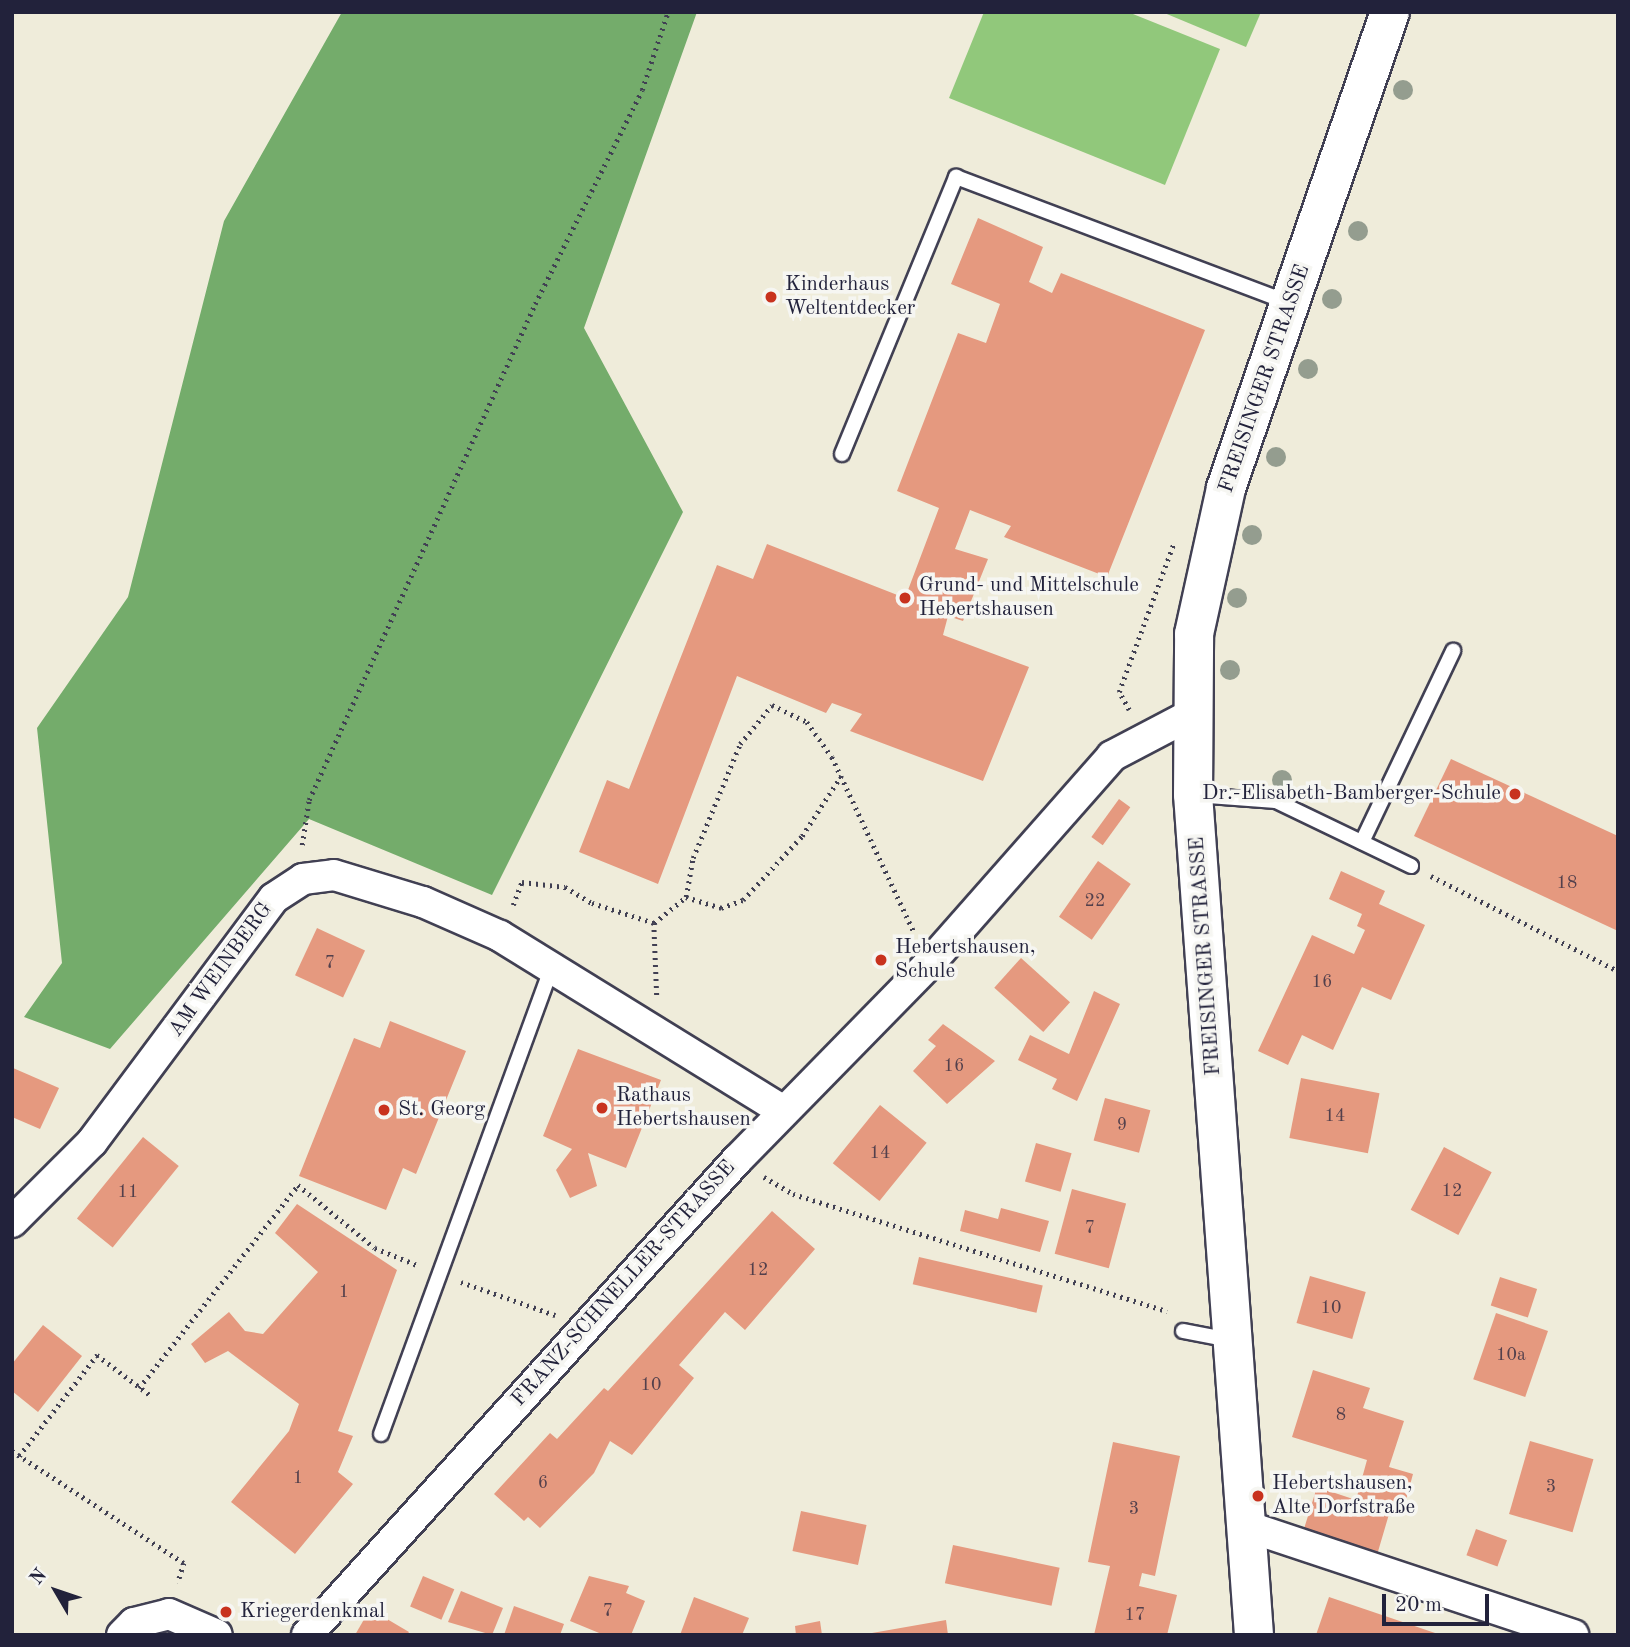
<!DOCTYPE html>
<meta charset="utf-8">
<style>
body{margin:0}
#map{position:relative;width:1630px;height:1647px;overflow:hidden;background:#efecda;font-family:"Old Standard TT",serif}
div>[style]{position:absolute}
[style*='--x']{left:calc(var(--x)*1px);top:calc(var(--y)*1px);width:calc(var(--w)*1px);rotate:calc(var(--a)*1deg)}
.green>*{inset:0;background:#91c87b}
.forest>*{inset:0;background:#74ac6b}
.building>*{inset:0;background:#e5997f;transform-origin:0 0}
.path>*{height:4.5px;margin-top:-2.25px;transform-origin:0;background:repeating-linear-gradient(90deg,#414053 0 2px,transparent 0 7px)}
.roads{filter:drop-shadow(2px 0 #414053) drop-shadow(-2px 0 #414053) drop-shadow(0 2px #414053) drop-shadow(0 -2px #414053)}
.lane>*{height:14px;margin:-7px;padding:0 7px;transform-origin:7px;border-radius:7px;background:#fff}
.street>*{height:30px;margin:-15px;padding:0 15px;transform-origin:15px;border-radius:15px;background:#fff}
.secondary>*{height:38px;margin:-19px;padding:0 19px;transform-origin:19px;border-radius:19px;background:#fff}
.trees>*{width:20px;height:20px;margin:-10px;border-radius:50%;background:#949d8f}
.dots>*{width:19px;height:19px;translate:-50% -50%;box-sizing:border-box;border:4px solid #f6f6f2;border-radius:50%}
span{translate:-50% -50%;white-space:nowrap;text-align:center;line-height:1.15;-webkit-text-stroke:7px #f6f6f2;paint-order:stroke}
.number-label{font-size:18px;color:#53404c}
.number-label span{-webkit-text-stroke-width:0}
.poi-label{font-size:21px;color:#22223b}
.left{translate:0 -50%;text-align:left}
.right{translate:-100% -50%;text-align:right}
.street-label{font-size:21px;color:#22223b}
.frame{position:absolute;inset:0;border:14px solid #22223b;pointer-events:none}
.north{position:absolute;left:21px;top:1556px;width:70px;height:70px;-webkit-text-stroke:5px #f6f6f2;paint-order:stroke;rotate:309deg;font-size:19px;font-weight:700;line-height:28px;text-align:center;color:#22223b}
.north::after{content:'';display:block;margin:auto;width:24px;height:32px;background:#22223b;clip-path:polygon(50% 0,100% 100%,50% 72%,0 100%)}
.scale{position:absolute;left:1382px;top:1594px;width:107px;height:32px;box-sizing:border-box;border:4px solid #22223b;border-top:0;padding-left:9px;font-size:21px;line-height:24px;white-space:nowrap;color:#22223b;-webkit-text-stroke:5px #f6f6f2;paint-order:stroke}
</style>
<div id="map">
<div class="green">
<div style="clip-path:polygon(984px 12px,1128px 12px,1220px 49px,1165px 185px,949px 98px)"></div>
<div style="clip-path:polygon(1162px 12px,1261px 12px,1246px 47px)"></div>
</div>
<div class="forest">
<div style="clip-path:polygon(342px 12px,697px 12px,584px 328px,683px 512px,492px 895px,309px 819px,110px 1049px,24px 1017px,62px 963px,37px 728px,128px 597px,224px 221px)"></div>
</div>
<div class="building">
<div style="clip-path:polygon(978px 218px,1043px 247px,1029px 282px,1052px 293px,1061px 273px,1205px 330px,1107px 577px,1004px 537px,1011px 526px,970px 510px,955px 549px,988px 559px,963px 621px,948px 616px,943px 635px,1029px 667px,983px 781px,850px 731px,862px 714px,832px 703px,826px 713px,737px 676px,658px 884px,579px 852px,607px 780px,629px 789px,717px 565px,753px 579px,767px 544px,905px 598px,939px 508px,897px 491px,958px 333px,986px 343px,1000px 304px,951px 284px)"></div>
<div style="clip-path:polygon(1451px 759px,1618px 836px,1618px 931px,1414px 836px)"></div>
<div style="left:1119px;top:799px;width:14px;height:47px;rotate:36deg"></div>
<div style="left:1098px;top:861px;width:40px;height:68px;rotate:35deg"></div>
<div style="clip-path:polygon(1341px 871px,1385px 891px,1379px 904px,1425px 925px,1391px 1000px,1362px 987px,1333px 1050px,1302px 1035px,1288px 1065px,1258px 1051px,1312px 935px,1354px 954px,1365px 930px,1357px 926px,1362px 914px,1329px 899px)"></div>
<div style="left:317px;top:928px;width:53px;height:52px;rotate:25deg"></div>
<div style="left:1021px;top:958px;width:66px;height:40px;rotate:42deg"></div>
<div style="clip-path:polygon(1094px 991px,1120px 1004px,1077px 1101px,1052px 1089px,1057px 1079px,1018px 1060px,1030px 1035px,1069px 1054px)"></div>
<div style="clip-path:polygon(390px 1021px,466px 1051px,416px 1174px,403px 1168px,386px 1210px,299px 1176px,354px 1038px,380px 1048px)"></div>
<div style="clip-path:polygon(943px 1024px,995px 1061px,947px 1104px,913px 1071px,936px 1046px,928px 1040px)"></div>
<div style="clip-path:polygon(578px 1049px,661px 1080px,626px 1168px,588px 1153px,597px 1186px,570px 1198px,556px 1170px,572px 1149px,543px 1136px)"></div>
<div style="clip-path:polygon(13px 1068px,59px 1088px,40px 1129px,12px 1117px)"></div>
<div style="left:1301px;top:1078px;width:80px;height:61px;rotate:11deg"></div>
<div style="left:1105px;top:1098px;width:47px;height:44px;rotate:15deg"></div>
<div style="left:880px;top:1105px;width:60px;height:75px;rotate:39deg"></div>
<div style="left:143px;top:1137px;width:46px;height:105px;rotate:39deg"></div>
<div style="left:1036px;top:1143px;width:37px;height:40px;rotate:16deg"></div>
<div style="left:1444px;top:1147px;width:54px;height:71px;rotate:28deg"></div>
<div style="left:1072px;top:1189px;width:56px;height:67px;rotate:15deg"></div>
<div style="clip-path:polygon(297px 1204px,397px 1270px,338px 1431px,353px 1436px,338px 1472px,353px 1484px,295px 1554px,231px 1502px,289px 1431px,299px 1404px,228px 1351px,205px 1363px,191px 1344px,229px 1312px,245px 1331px,263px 1334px,318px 1272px,275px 1233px)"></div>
<div style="clip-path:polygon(1001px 1208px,1049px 1221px,1040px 1252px,960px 1231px,965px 1210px,998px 1219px)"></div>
<div style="clip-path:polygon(772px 1211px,815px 1249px,745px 1330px,725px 1312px,679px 1365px,694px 1378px,632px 1455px,610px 1441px,594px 1473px,540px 1528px,528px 1517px,524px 1521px,494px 1494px,550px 1433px,557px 1439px,604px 1388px,608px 1391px)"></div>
<div style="left:919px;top:1257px;width:127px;height:28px;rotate:13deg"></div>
<div style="left:1310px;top:1276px;width:58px;height:49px;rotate:16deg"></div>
<div style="left:1500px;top:1277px;width:39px;height:30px;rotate:18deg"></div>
<div style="left:1496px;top:1313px;width:55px;height:70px;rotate:19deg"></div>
<div style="clip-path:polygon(43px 1325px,82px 1356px,38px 1412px,12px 1391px,12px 1364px)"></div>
<div style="clip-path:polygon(1313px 1370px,1370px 1388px,1363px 1408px,1404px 1421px,1389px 1467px,1413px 1474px,1404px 1507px,1392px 1504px,1377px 1555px,1303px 1532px,1317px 1487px,1356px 1500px,1367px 1460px,1292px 1437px)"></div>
<div style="left:1530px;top:1441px;width:66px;height:76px;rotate:16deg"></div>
<div style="clip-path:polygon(1113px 1442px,1180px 1456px,1155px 1576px,1142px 1573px,1139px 1586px,1177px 1595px,1167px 1635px,1094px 1635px,1110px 1566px,1088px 1562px)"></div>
<div style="left:801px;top:1511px;width:67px;height:41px;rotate:12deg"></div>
<div style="left:1476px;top:1529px;width:33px;height:28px;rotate:20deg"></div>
<div style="left:953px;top:1545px;width:109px;height:39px;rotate:12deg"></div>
<div style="left:423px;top:1576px;width:34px;height:33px;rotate:23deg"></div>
<div style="clip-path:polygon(589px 1576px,629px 1586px,626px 1593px,645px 1601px,631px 1635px,604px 1635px,570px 1621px)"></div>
<div style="clip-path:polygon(461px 1591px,503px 1608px,492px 1635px,448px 1622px)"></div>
<div style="clip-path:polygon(694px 1597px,749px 1618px,742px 1635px,680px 1635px)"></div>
<div style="clip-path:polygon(1329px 1597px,1438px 1634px,1438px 1635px,1316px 1635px)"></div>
<div style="clip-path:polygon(514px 1606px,564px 1624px,560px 1635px,504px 1635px)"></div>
<div style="clip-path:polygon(370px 1609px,409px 1632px,407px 1635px,355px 1635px)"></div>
<div style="clip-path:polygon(946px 1620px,948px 1635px,872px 1635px,872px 1633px)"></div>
<div style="clip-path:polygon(820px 1621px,822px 1635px,796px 1635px,795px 1626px)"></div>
</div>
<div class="path">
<div style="--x:1129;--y:710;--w:21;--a:-119"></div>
<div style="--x:1119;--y:692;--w:157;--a:-69.8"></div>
<div style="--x:302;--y:845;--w:46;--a:-81.2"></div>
<div style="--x:309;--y:800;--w:545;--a:-65.5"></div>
<div style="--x:535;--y:304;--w:239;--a:-63.4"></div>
<div style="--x:642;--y:90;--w:82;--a:-71.6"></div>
<div style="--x:1431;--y:876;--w:210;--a:26.9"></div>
<div style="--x:686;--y:897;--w:40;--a:-80"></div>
<div style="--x:693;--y:858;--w:123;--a:-67.6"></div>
<div style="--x:740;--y:744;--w:50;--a:-50.6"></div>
<div style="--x:772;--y:705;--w:39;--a:26"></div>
<div style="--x:807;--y:722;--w:43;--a:54.5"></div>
<div style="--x:832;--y:757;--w:193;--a:64.9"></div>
<div style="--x:513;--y:905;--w:25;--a:-69"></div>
<div style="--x:522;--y:882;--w:43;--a:6.6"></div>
<div style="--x:565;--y:887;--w:31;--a:31"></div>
<div style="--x:592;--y:903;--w:65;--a:17.9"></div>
<div style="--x:654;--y:923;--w:74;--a:87.7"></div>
<div style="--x:654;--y:923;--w:41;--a:-39.1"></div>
<div style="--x:686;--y:897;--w:37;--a:17"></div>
<div style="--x:721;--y:908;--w:23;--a:-20"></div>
<div style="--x:743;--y:900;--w:87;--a:-47.3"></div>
<div style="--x:802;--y:836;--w:72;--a:-57"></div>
<div style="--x:764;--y:1177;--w:34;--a:30"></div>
<div style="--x:793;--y:1194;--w:392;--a:17.4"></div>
<div style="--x:461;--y:1282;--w:100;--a:19.3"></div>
<div style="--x:139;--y:1388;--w:258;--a:-51.9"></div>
<div style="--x:298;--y:1185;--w:99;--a:39.3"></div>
<div style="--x:375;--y:1248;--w:45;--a:22"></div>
<div style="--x:12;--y:1451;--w:205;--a:33.1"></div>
<div style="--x:184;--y:1563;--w:21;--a:107"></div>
<div style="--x:19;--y:1456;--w:128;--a:-52.3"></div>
<div style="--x:97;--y:1355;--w:66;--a:37"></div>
</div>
<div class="roads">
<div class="lane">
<div style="--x:842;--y:454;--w:300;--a:-67.6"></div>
<div style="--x:956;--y:177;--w:357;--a:20.7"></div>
<div style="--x:1195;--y:795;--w:81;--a:4.2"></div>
<div style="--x:1276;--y:801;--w:150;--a:25.7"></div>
<div style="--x:1362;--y:842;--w:212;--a:-64.5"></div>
<div style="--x:1183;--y:1331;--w:48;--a:10.8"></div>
<div style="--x:381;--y:1434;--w:497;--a:-69.9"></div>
</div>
<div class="street">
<div style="--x:12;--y:1222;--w:113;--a:-45"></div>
<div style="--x:92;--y:1142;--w:304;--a:-53.3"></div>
<div style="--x:274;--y:898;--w:35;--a:-33"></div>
<div style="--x:303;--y:879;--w:31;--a:-7"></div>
<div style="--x:334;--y:875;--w:93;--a:16.9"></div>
<div style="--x:423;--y:902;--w:84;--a:23.8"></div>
<div style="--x:500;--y:936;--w:333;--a:31.7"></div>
<div style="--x:1246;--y:1526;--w:345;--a:18.4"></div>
<div style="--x:122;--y:1635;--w:17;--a:-45"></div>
<div style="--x:134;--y:1623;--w:36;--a:-14"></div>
<div style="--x:169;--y:1614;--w:52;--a:23.6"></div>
<div style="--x:307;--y:1635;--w:641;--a:-47.85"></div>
<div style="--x:737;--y:1160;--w:273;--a:-45.6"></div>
<div style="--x:928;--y:965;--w:278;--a:-48.6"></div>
<div style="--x:1112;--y:756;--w:90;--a:-27.7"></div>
</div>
<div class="secondary">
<div style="--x:1254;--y:1635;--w:842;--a:-94.15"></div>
<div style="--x:1193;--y:795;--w:161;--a:-89.6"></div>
<div style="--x:1194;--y:634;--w:149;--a:-77.6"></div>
<div style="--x:1226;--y:488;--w:503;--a:-70.99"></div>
</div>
</div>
<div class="trees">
<div style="left:1403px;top:90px"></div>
<div style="left:1358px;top:231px"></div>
<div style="left:1332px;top:299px"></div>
<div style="left:1308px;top:369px"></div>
<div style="left:1276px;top:457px"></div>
<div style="left:1252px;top:535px"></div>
<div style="left:1237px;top:598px"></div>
<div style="left:1230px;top:670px"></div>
<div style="left:1282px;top:780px"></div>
</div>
<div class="dots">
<div style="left:771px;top:297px;background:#c8321e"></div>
<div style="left:905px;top:598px;background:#c8321e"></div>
<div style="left:1515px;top:794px;background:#c8321e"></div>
<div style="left:881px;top:960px;background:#c8321e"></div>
<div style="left:602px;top:1108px;background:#c8321e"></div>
<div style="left:384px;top:1110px;background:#c8321e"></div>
<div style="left:1258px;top:1496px;background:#c8321e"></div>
<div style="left:226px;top:1612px;background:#c8321e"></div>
</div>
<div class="number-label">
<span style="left:1567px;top:883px">18</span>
<span style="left:1095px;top:901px">22</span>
<span style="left:330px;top:963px">7</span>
<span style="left:1322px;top:982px">16</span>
<span style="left:954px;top:1066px">16</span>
<span style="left:1335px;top:1116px">14</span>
<span style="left:1122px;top:1125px">9</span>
<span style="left:880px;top:1153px">14</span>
<span style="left:1452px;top:1191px">12</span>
<span style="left:128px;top:1192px">11</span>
<span style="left:1090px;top:1228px">7</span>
<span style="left:758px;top:1270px">12</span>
<span style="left:344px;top:1292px">1</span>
<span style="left:1331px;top:1308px">10</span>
<span style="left:1511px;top:1355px">10a</span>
<span style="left:651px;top:1385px">10</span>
<span style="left:1341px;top:1415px">8</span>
<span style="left:298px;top:1478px">1</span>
<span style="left:543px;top:1483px">6</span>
<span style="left:1551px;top:1487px">3</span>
<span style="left:1134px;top:1509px">3</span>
<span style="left:608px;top:1611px">7</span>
<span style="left:1135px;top:1615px">17</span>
</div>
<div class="poi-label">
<span class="left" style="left:785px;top:297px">Kinderhaus<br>Weltentdecker</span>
<span class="left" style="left:919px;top:598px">Grund- und Mittelschule<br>Hebertshausen</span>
<span class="right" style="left:1501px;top:794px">Dr.-Elisabeth-Bamberger-Schule</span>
<span class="left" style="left:895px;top:960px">Hebertshausen,<br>Schule</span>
<span class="left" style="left:616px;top:1108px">Rathaus<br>Hebertshausen</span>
<span class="left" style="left:398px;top:1110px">St. Georg</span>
<span class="left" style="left:1272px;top:1496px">Hebertshausen,<br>Alte Dorfstraße</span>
<span class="left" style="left:240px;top:1612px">Kriegerdenkmal</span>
</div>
<div class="street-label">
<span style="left:1265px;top:379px;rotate:-71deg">FREISINGER STRASSE</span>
<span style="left:1206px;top:956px;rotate:-94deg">FREISINGER STRASSE</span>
<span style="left:221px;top:970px;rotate:-54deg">AM WEINBERG</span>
<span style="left:624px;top:1284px;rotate:-48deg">FRANZ-SCHNELLER-STRASSE</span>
</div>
<div class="frame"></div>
<div class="north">N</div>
<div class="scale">20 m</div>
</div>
